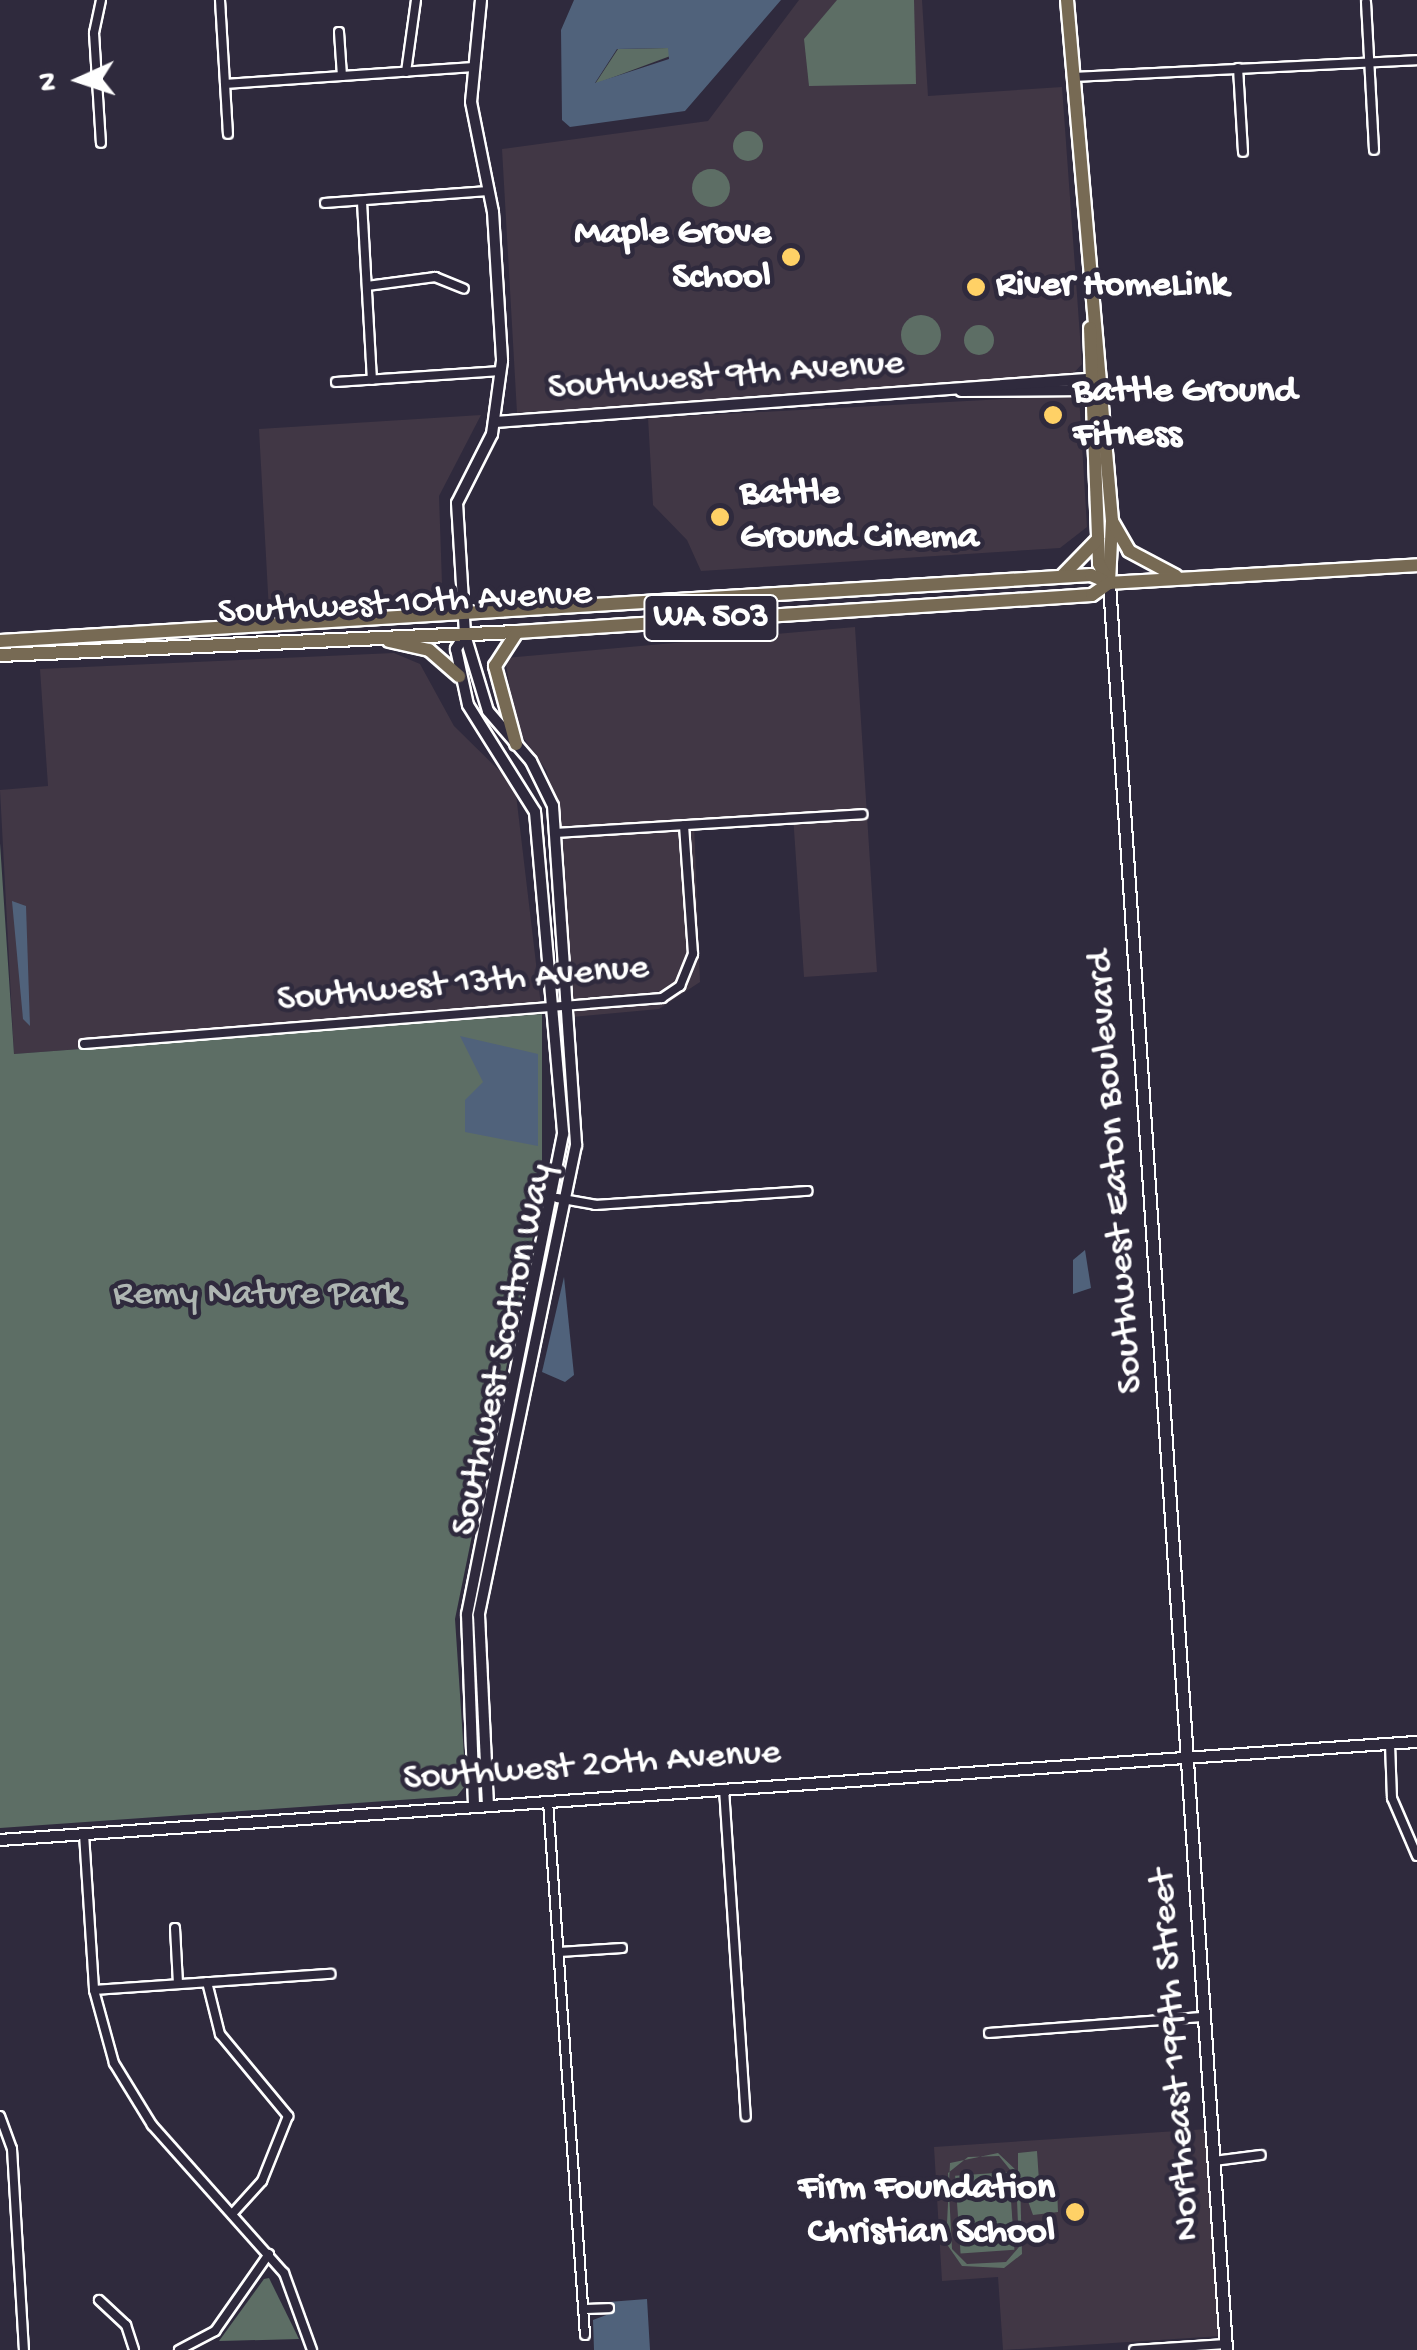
<!DOCTYPE html>
<style>
body{margin:0}
#map{position:relative;width:1417px;height:2350px;overflow:hidden;background:#2f2a3d;font-family:"Gochi Hand",sans-serif}
div>[style]{position:absolute}
[style*='--x']{left:calc(var(--x)*1px);top:calc(var(--y)*1px);width:calc(var(--w)*1px);rotate:calc(var(--a)*1deg)}
.built>*{inset:0;background:#413745}
.green>*{inset:0;background:#5d6e65;transform-origin:0 0}
.round{border-radius:50%}
.water>*{inset:0;background:#50627b}
.roads{filter:drop-shadow(2px 0 #fff) drop-shadow(-2px 0 #fff) drop-shadow(0 2px #fff) drop-shadow(0 -2px #fff)}
.minor>*{height:8px;margin:-4px;padding:0 4px;transform-origin:4px;border-radius:4px;background:#2f2a3d}
.tertiary>*{height:10px;margin:-5px;padding:0 5px;transform-origin:5px;border-radius:5px;background:#2f2a3d}
.secondary>*{height:11px;margin:-5.5px;padding:0 5.5px;transform-origin:5.5px;border-radius:5.5px;background:#2f2a3d}
.primary>*{height:12px;margin:-6px;padding:0 6px;transform-origin:6px;border-radius:6px;background:#776a54}
.trunk>*{height:12px;margin:-6px;padding:0 6px;transform-origin:6px;border-radius:6px;background:#776a54}
.dots>*{width:28px;height:28px;translate:-50% -50%;box-sizing:border-box;border:5px solid #2f2a3d;border-radius:50%}
span{translate:-50% -50%;white-space:nowrap;text-align:center;line-height:1.15;-webkit-text-stroke:9px #2f2a3d;paint-order:stroke}
.shield-label span{padding:2px 8px;background:#2f2a3d;border:2px solid;border-radius:8px;-webkit-text-stroke-width:0}
.shield-label{font-size:35px;color:#fff;font-weight:700}
.poi-label{font-size:38px;color:#fff;font-weight:700}
.right{translate:-100% -50%;text-align:right}
.left{translate:0 -50%;text-align:left}
.street-label{font-size:38px;color:#fff}
.park-label{font-size:38px;color:#aeb6b2}
.north{position:absolute;left:30px;top:30px;width:100px;height:100px;-webkit-text-stroke:8px #2f2a3d;paint-order:stroke;rotate:267deg;font-size:28px;font-weight:700;line-height:40px;text-align:center;color:#fff}
.north::after{content:'';display:block;margin:auto;width:35px;height:45px;background:#fff;clip-path:polygon(50% 0,100% 100%,50% 72%,0 100%)}
</style>
<div id="map">
<div class="built">
<div style="clip-path:polygon(799px 0,922px 0,928px 96px,1062px 87px,1082px 364px,1071px 376px,517px 413px,502px 149px,708px 121px)"></div>
<div style="clip-path:polygon(1079px 395px,1087px 527px,1060px 548px,701px 571px,687px 540px,653px 505px,648px 418px)"></div>
<div style="clip-path:polygon(481px 415px,439px 496px,442px 583px,434px 598px,269px 611px,259px 429px)"></div>
<div style="clip-path:polygon(855px 627px,877px 972px,804px 977px,793px 815px,694px 822px,700px 982px,659px 1009px,572px 1017px,560px 814px,546px 770px,516px 727px,505px 658px)"></div>
<div style="clip-path:polygon(394px 653px,420px 664px,454px 726px,515px 786px,542px 1014px,14px 1054px,0 790px,48px 786px,40px 669px)"></div>
<div style="clip-path:polygon(1208px 2129px,1221px 2336px,1003px 2350px,998px 2277px,942px 2281px,934px 2147px)"></div>
</div>
<div class="green">
<div style="clip-path:polygon(837px 0,914px 0,916px 84px,809px 86px,804px 39px)"></div>
<div style="clip-path:polygon(618px 49px,668px 48px,673px 55px,595px 84px)"></div>
<div class="round" style="left:733px;top:131px;width:30px;height:30px"></div>
<div class="round" style="left:692px;top:169px;width:38px;height:38px"></div>
<div class="round" style="left:901px;top:315px;width:40px;height:40px"></div>
<div class="round" style="left:964px;top:325px;width:30px;height:30px"></div>
<div style="clip-path:polygon(0 843px,14px 1054px,542px 1014px,542px 1192px,455px 1619px,466px 1785px,457px 1796px,0 1828px)"></div>
<div style="clip-path:polygon(evenodd,1037px 2151px,1039px 2181px,1057px 2188px,1058px 2212px,1033px 2215px,1020px 2179px,1022px 2254px,1004px 2268px,962px 2266px,946px 2243px,950px 2163px,998px 2153px,1018px 2172px,1018px 2153px,1037px 2151px,999px 2156px,1016px 2177px,1019px 2247px,1006px 2262px,967px 2264px,952px 2249px,948px 2173px,968px 2157px,999px 2156px)"></div>
<div style="left:1009px;top:2172px;width:78px;height:54px;rotate:86deg"></div>
<div style="clip-path:polygon(269px 2278px,299px 2339px,219px 2341px,264px 2279px)"></div>
</div>
<div class="water">
<div style="clip-path:polygon(evenodd,574px 0,781px 0,685px 111px,570px 127px,562px 120px,561px 30px,574px 0,668px 48px,669px 59px,595px 83px,617px 49px,668px 48px)"></div>
<div style="clip-path:polygon(12px 901px,26px 906px,30px 1026px,23px 1019px)"></div>
<div style="clip-path:polygon(460px 1036px,538px 1054px,538px 1146px,465px 1132px,465px 1100px,483px 1082px)"></div>
<div style="clip-path:polygon(1085px 1250px,1091px 1288px,1073px 1294px,1073px 1260px)"></div>
<div style="clip-path:polygon(564px 1277px,574px 1375px,565px 1382px,542px 1372px)"></div>
<div style="clip-path:polygon(647px 2299px,650px 2350px,594px 2350px,593px 2320px,609px 2314px,608px 2302px)"></div>
</div>
<div class="roads">
<div class="minor">
<div style="--x:101;--y:0;--w:34;--a:102"></div>
<div style="--x:94;--y:33;--w:110;--a:86.4"></div>
<div style="--x:220;--y:0;--w:134;--a:86.6"></div>
<div style="--x:1366;--y:2;--w:148;--a:86.9"></div>
<div style="--x:339;--y:32;--w:44;--a:86.1"></div>
<div style="--x:1238;--y:68;--w:84;--a:86.6"></div>
<div style="--x:406;--y:72;--w:73;--a:-82.1"></div>
<div style="--x:1072;--y:77;--w:345;--a:-2.8"></div>
<div style="--x:225;--y:84;--w:249;--a:-3.9"></div>
<div style="--x:362;--y:202;--w:178;--a:86.8"></div>
<div style="--x:325;--y:203;--w:163;--a:-4.2"></div>
<div style="--x:367;--y:286;--w:69;--a:-7.5"></div>
<div style="--x:435;--y:277;--w:31;--a:22"></div>
<div style="--x:336;--y:382;--w:165;--a:-3.8"></div>
<div style="--x:555;--y:833;--w:308;--a:-3.5"></div>
<div style="--x:84;--y:1044;--w:580;--a:-4.55"></div>
<div style="--x:662;--y:998;--w:22;--a:-34"></div>
<div style="--x:680;--y:986;--w:35;--a:-68"></div>
<div style="--x:693;--y:954;--w:129;--a:-94"></div>
<div style="--x:557;--y:1198;--w:39;--a:10"></div>
<div style="--x:595;--y:1205;--w:213;--a:-3.8"></div>
<div style="--x:1390;--y:1744;--w:54;--a:87.9"></div>
<div style="--x:1392;--y:1798;--w:63;--a:66.7"></div>
<div style="--x:724;--y:1789;--w:328;--a:86.2"></div>
<div style="--x:548;--y:1801;--w:535;--a:86.04"></div>
<div style="--x:84;--y:1834;--w:156;--a:86.3"></div>
<div style="--x:94;--y:1990;--w:76;--a:74.7"></div>
<div style="--x:114;--y:2063;--w:73;--a:58.5"></div>
<div style="--x:152;--y:2125;--w:198;--a:48.3"></div>
<div style="--x:284;--y:2273;--w:82;--a:70"></div>
<div style="--x:175;--y:1928;--w:56;--a:86.9"></div>
<div style="--x:559;--y:1952;--w:63;--a:-3.6"></div>
<div style="--x:207;--y:1982;--w:54;--a:76"></div>
<div style="--x:220;--y:2034;--w:107;--a:50.3"></div>
<div style="--x:288;--y:2116;--w:70;--a:111.8"></div>
<div style="--x:262;--y:2181;--w:43;--a:132.2"></div>
<div style="--x:94;--y:1990;--w:237;--a:-3.9"></div>
<div style="--x:989;--y:2033;--w:216;--a:-4.3"></div>
<div style="--x:0;--y:2116;--w:35;--a:70"></div>
<div style="--x:12;--y:2149;--w:201;--a:86.6"></div>
<div style="--x:1214;--y:2161;--w:47;--a:-7.3"></div>
<div style="--x:99;--y:2300;--w:37;--a:43"></div>
<div style="--x:126;--y:2325;--w:26;--a:72"></div>
<div style="--x:583;--y:2309;--w:26;--a:-2"></div>
<div style="--x:179;--y:2350;--w:41;--a:-27.8"></div>
<div style="--x:215;--y:2331;--w:94;--a:-55"></div>
<div style="--x:1134;--y:2350;--w:92;--a:-3.7"></div>
</div>
<div class="tertiary">
<div style="--x:481;--y:0;--w:102;--a:95.6"></div>
<div style="--x:471;--y:102;--w:112;--a:78.7"></div>
<div style="--x:493;--y:212;--w:149;--a:86.5"></div>
<div style="--x:502;--y:361;--w:74;--a:97.8"></div>
<div style="--x:492;--y:434;--w:77;--a:116.9"></div>
<div style="--x:457;--y:503;--w:132;--a:86.5"></div>
<div style="--x:465;--y:635;--w:79;--a:73.2"></div>
<div style="--x:488;--y:711;--w:66;--a:49.3"></div>
<div style="--x:531;--y:761;--w:50;--a:63.9"></div>
<div style="--x:553;--y:806;--w:340;--a:86.1"></div>
<div style="--x:576;--y:1145;--w:480;--a:101.7"></div>
<div style="--x:479;--y:1615;--w:188;--a:87.3"></div>
<div style="--x:961;--y:391;--w:126;--a:-0.5"></div>
<div style="--x:495;--y:422;--w:593;--a:-4.16"></div>
<div style="--x:465;--y:635;--w:17;--a:123"></div>
<div style="--x:456;--y:649;--w:57;--a:77.9"></div>
<div style="--x:468;--y:705;--w:126;--a:57.9"></div>
<div style="--x:535;--y:812;--w:323;--a:85"></div>
<div style="--x:563;--y:1134;--w:490;--a:101.3"></div>
<div style="--x:467;--y:1614;--w:190;--a:87.9"></div>
<div style="--x:0;--y:1840;--w:1420;--a:-3.96"></div>
</div>
<div class="secondary">
<div style="--x:1109;--y:583;--w:1771;--a:86.21"></div>
</div>
<div class="primary">
<div style="--x:1067;--y:0;--w:523;--a:85.06"></div>
<div style="--x:1112;--y:521;--w:62;--a:92.8"></div>
<div style="--x:1090;--y:328;--w:236;--a:87.8"></div>
<div style="--x:1099;--y:564;--w:21;--a:62"></div>
</div>
<div class="trunk">
<div style="--x:1112;--y:521;--w:34;--a:60"></div>
<div style="--x:1129;--y:551;--w:53;--a:28"></div>
<div style="--x:1062;--y:576;--w:52;--a:-45.8"></div>
<div style="--x:0;--y:641;--w:1093;--a:-3.46"></div>
<div style="--x:1091;--y:575;--w:20;--a:24"></div>
<div style="--x:1109;--y:583;--w:309;--a:-3.3"></div>
<div style="--x:389;--y:641;--w:41;--a:12.7"></div>
<div style="--x:429;--y:650;--w:40;--a:41"></div>
<div style="--x:0;--y:655;--w:518;--a:-2.55"></div>
<div style="--x:517;--y:632;--w:576;--a:-3.68"></div>
<div style="--x:1092;--y:595;--w:21;--a:-35"></div>
<div style="--x:516;--y:744;--w:81;--a:-105.1"></div>
<div style="--x:495;--y:666;--w:40;--a:-57.1"></div>
</div>
</div>
<div class="dots">
<div style="left:791px;top:257px;background:#ffd166"></div>
<div style="left:976px;top:287px;background:#ffd166"></div>
<div style="left:1053px;top:415px;background:#ffd166"></div>
<div style="left:720px;top:517px;background:#ffd166"></div>
<div style="left:1075px;top:2212px;background:#ffd166"></div>
</div>
<div class="shield-label">
<span style="left:711px;top:618px">WA 503</span>
</div>
<div class="poi-label">
<span class="right" style="left:771px;top:257px">Maple Grove<br>School</span>
<span class="left" style="left:996px;top:287px">River HomeLink</span>
<span class="left" style="left:1073px;top:415px">Battle Ground<br>Fitness</span>
<span class="left" style="left:740px;top:517px">Battle<br>Ground Cinema</span>
<span class="right" style="left:1055px;top:2212px">Firm Foundation<br>Christian School</span>
</div>
<div class="street-label">
<span style="left:726px;top:377px;rotate:-4deg">Southwest 9th Avenue</span>
<span style="left:405px;top:605px;rotate:-3deg">Southwest 10th Avenue</span>
<span style="left:463px;top:985px;rotate:-5deg">Southwest 13th Avenue</span>
<span style="left:1117px;top:1172px;rotate:-94deg">Southwest Eaton Boulevard</span>
<span style="left:504px;top:1350px;rotate:-78deg">Southwest Scotton Way</span>
<span style="left:592px;top:1767px;rotate:-4deg">Southwest 20th Avenue</span>
<span style="left:1177px;top:2055px;rotate:-94deg">Northeast 199th Street</span>
</div>
<div class="park-label">
<span style="left:257px;top:1296px">Remy Nature Park</span>
</div>
<div class="north">N</div>
</div>
